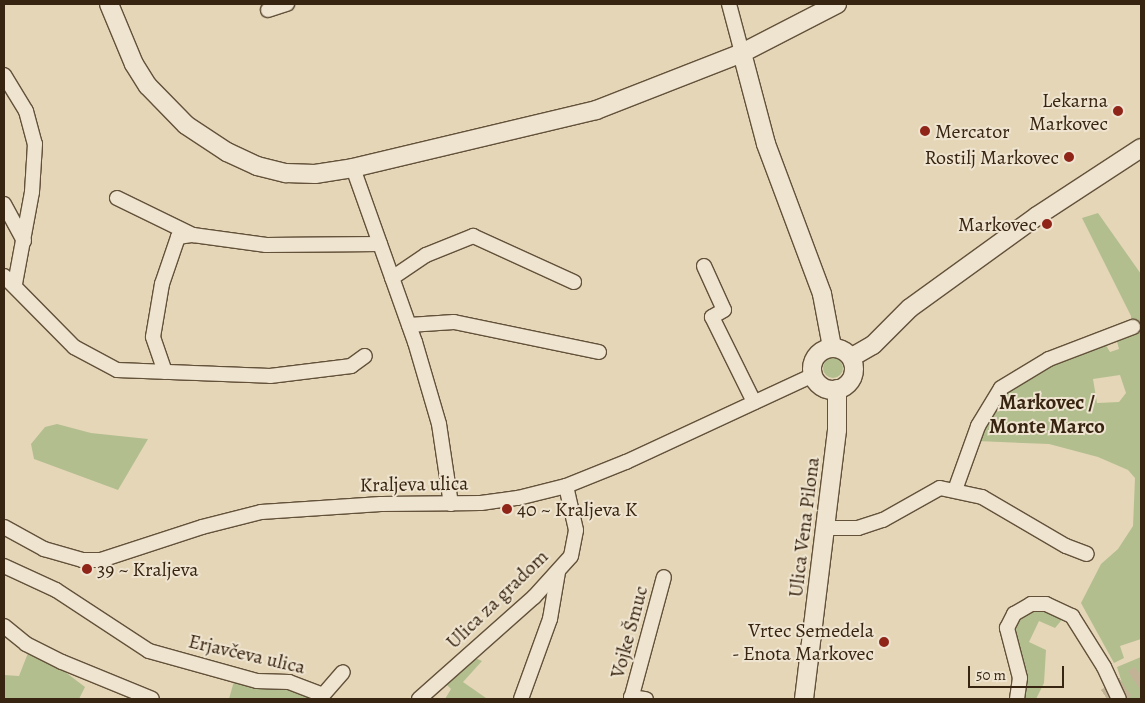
<!DOCTYPE html>
<meta charset="utf-8">
<style>
body{margin:0}
#map{position:relative;width:1145px;height:703px;overflow:hidden;background:#e5d6b7;font-family:Alegreya,serif}
div>[style]{position:absolute}
[style*='--x']{left:calc(var(--x)*1px);top:calc(var(--y)*1px);width:calc(var(--w)*1px);rotate:calc(var(--a)*1deg)}
.green>*{inset:0;background:#b3be8f}
.round{border-radius:50%}
.trunk-tunnel>*{height:22px;margin-top:-11px;transform-origin:0;background:repeating-linear-gradient(90deg,#c2b396 0 22px,transparent 0 33px)}
.roads{filter:drop-shadow(1px 0 #63513a) drop-shadow(-1px 0 #63513a) drop-shadow(0 1px #63513a) drop-shadow(0 -1px #63513a)}
.minor>*{height:14px;margin:-7px;padding:0 7px;transform-origin:7px;border-radius:7px;background:#eee4d0}
.tertiary>*{height:18px;margin:-9px;padding:0 9px;transform-origin:9px;border-radius:9px;background:#eee4d0}
.tertiary>.ring{margin:-9px;padding:0;box-sizing:content-box;background:none;border:18px solid #eee4d0;border-radius:50%}
.dots>*{width:14px;height:14px;translate:-50% -50%;box-sizing:border-box;border:2px solid #eee4d0;border-radius:50%}
span{translate:-50% -50%;white-space:nowrap;text-align:center;line-height:1.15;-webkit-text-stroke:4px #eee4d0;paint-order:stroke}
.poi-label{font-size:20px;color:#382511}
.right{translate:-100% -50%;text-align:right}
.left{translate:0 -50%;text-align:left}
.street-label{font-size:20px;color:#382511}
.neighbourhood-label{font-size:21px;color:#382511;font-weight:700}
.frame{position:absolute;inset:0;border:5px solid #382511;pointer-events:none}
.scale{position:absolute;left:968px;top:666px;width:96px;height:22px;box-sizing:border-box;border:2px solid #382511;border-top:0;padding-left:6px;font-size:15px;line-height:18px;white-space:nowrap;color:#382511;-webkit-text-stroke:4px #eee4d0;paint-order:stroke}
</style>
<div id="map">
<div class="green">
<div style="clip-path:polygon(evenodd,1098px 213px,1141px 274px,1141px 639px,1120px 646px,1124px 658px,1114px 663px,1081px 603px,1101px 564px,1118px 549px,1133px 526px,1135px 478px,1128px 470px,1098px 457px,1049px 444px,977px 441px,1014px 370px,1049px 357px,1104px 342px,1110px 352px,1119px 349px,1115px 334px,1131px 323px,1131px 316px,1082px 218px,1098px 213px,1120px 375px,1126px 393px,1119px 402px,1097px 403px,1093px 379px,1120px 375px)"></div>
<div class="round" style="left:823px;top:358px;width:20px;height:20px"></div>
<div style="clip-path:polygon(57px 424px,91px 433px,148px 439px,118px 490px,34px 459px,31px 444px,45px 427px)"></div>
<div style="clip-path:polygon(1032px 609px,1051px 609px,1065px 616px,1055px 628px,1039px 621px,1029px 642px,1046px 650px,1044px 683px,1036px 699px,1023px 699px,1025px 679px,1013px 629px,1022px 616px)"></div>
<div style="clip-path:polygon(28px 653px,56px 665px,85px 687px,79px 699px,4px 699px,4px 675px,19px 676px)"></div>
<div style="clip-path:polygon(471px 656px,482px 661px,463px 682px,486px 698px,445px 699px,451px 689px,443px 681px)"></div>
<div style="clip-path:polygon(1141px 657px,1141px 699px,1127px 699px,1117px 667px)"></div>
<div style="clip-path:polygon(234px 681px,287px 687px,326px 699px,229px 699px)"></div>
</div>
<div class="trunk-tunnel">
<div style="--x:1107;--y:699;--w:41;--a:-34.1"></div>
</div>
<div class="roads">
<div class="minor">
<div style="--x:729;--y:4;--w:51;--a:75.1"></div>
<div style="--x:268;--y:10;--w:20;--a:-18"></div>
<div style="--x:4;--y:75;--w:42;--a:58.6"></div>
<div style="--x:26;--y:111;--w:34;--a:75"></div>
<div style="--x:35;--y:144;--w:48;--a:93.6"></div>
<div style="--x:32;--y:192;--w:94;--a:100.5"></div>
<div style="--x:353;--y:168;--w:185;--a:70.4"></div>
<div style="--x:415;--y:342;--w:85;--a:73.7"></div>
<div style="--x:439;--y:424;--w:81;--a:81.5"></div>
<div style="--x:117;--y:198;--w:85;--a:26"></div>
<div style="--x:193;--y:235;--w:74;--a:7.8"></div>
<div style="--x:266;--y:245;--w:114;--a:-0.5"></div>
<div style="--x:4;--y:204;--w:42;--a:61.6"></div>
<div style="--x:704;--y:266;--w:48;--a:65.6"></div>
<div style="--x:724;--y:310;--w:14;--a:150"></div>
<div style="--x:712;--y:317;--w:95;--a:63.7"></div>
<div style="--x:4;--y:276;--w:100;--a:45.4"></div>
<div style="--x:74;--y:347;--w:49;--a:28.1"></div>
<div style="--x:117;--y:370;--w:153;--a:2.2"></div>
<div style="--x:270;--y:376;--w:82;--a:-7"></div>
<div style="--x:351;--y:366;--w:17;--a:-36"></div>
<div style="--x:392;--y:278;--w:41;--a:-34.1"></div>
<div style="--x:426;--y:255;--w:51;--a:-22"></div>
<div style="--x:473;--y:236;--w:111;--a:24.5"></div>
<div style="--x:409;--y:325;--w:45;--a:-3.8"></div>
<div style="--x:454;--y:322;--w:148;--a:11.7"></div>
<div style="--x:165;--y:372;--w:37;--a:-109"></div>
<div style="--x:153;--y:337;--w:54;--a:-80.4"></div>
<div style="--x:162;--y:284;--w:50;--a:-71.2"></div>
<div style="--x:178;--y:237;--w:15;--a:-8"></div>
<div style="--x:955;--y:490;--w:68;--a:-70.2"></div>
<div style="--x:978;--y:426;--w:44;--a:-58.8"></div>
<div style="--x:1001;--y:388;--w:56;--a:-31.1"></div>
<div style="--x:1049;--y:359;--w:90;--a:-20.9"></div>
<div style="--x:4;--y:527;--w:46;--a:28.8"></div>
<div style="--x:44;--y:549;--w:40;--a:16"></div>
<div style="--x:82;--y:560;--w:19;--a:0"></div>
<div style="--x:101;--y:560;--w:106;--a:-18.1"></div>
<div style="--x:202;--y:527;--w:61;--a:-14.3"></div>
<div style="--x:261;--y:512;--w:120;--a:-3.8"></div>
<div style="--x:381;--y:504;--w:100;--a:-0.6"></div>
<div style="--x:481;--y:503;--w:37;--a:-8"></div>
<div style="--x:518;--y:498;--w:49;--a:-14"></div>
<div style="--x:566;--y:486;--w:65;--a:-21.8"></div>
<div style="--x:626;--y:462;--w:206;--a:-24.9"></div>
<div style="--x:825;--y:528;--w:33;--a:0"></div>
<div style="--x:858;--y:528;--w:26;--a:-18"></div>
<div style="--x:883;--y:520;--w:65;--a:-29.3"></div>
<div style="--x:940;--y:488;--w:43;--a:12.1"></div>
<div style="--x:982;--y:497;--w:97;--a:30.3"></div>
<div style="--x:1066;--y:546;--w:22;--a:21"></div>
<div style="--x:4;--y:566;--w:57;--a:24.8"></div>
<div style="--x:56;--y:590;--w:111;--a:33.3"></div>
<div style="--x:149;--y:651;--w:112;--a:15.5"></div>
<div style="--x:257;--y:681;--w:32;--a:2"></div>
<div style="--x:289;--y:682;--w:36;--a:21"></div>
<div style="--x:323;--y:695;--w:30;--a:-49"></div>
<div style="--x:4;--y:626;--w:28;--a:39"></div>
<div style="--x:26;--y:644;--w:40;--a:26.6"></div>
<div style="--x:62;--y:662;--w:97;--a:22.3"></div>
<div style="--x:631;--y:697;--w:15;--a:8"></div>
<div style="--x:419;--y:699;--w:154;--a:-41.6"></div>
<div style="--x:534;--y:597;--w:55;--a:-47.9"></div>
<div style="--x:571;--y:556;--w:26;--a:-79"></div>
<div style="--x:576;--y:530;--w:45;--a:-102.8"></div>
<div style="--x:521;--y:699;--w:85;--a:-70.1"></div>
<div style="--x:550;--y:619;--w:48;--a:-80.3"></div>
<div style="--x:631;--y:699;--w:126;--a:-74.9"></div>
<div style="--x:1017;--y:699;--w:21;--a:-82"></div>
<div style="--x:1020;--y:678;--w:52;--a:-104.6"></div>
<div style="--x:1007;--y:628;--w:16;--a:-63"></div>
<div style="--x:1014;--y:614;--w:20;--a:-30"></div>
<div style="--x:1031;--y:604;--w:15;--a:0"></div>
<div style="--x:1046;--y:604;--w:29;--a:25"></div>
<div style="--x:1072;--y:616;--w:60;--a:57.9"></div>
<div style="--x:1104;--y:667;--w:35;--a:65"></div>
</div>
<div class="tertiary">
<div style="--x:109;--y:4;--w:65;--a:67.4"></div>
<div style="--x:134;--y:64;--w:26;--a:58"></div>
<div style="--x:148;--y:86;--w:54;--a:45.7"></div>
<div style="--x:186;--y:125;--w:49;--a:33.4"></div>
<div style="--x:227;--y:152;--w:33;--a:25"></div>
<div style="--x:257;--y:166;--w:30;--a:14"></div>
<div style="--x:286;--y:173;--w:29;--a:2"></div>
<div style="--x:315;--y:174;--w:38;--a:-9"></div>
<div style="--x:353;--y:168;--w:250;--a:-13.4"></div>
<div style="--x:596;--y:110;--w:157;--a:-21.3"></div>
<div style="--x:742;--y:53;--w:107;--a:-27.3"></div>
<div style="--x:742;--y:53;--w:94;--a:75.2"></div>
<div style="--x:766;--y:144;--w:160;--a:69.5"></div>
<div style="--x:822;--y:294;--w:54;--a:79.3"></div>
<div class="ring" style="left:812px;top:348px;width:24px;height:24px"></div>
<div style="--x:852;--y:357;--w:24;--a:-30"></div>
<div style="--x:873;--y:345;--w:52;--a:-45"></div>
<div style="--x:910;--y:308;--w:157;--a:-35.9"></div>
<div style="--x:1037;--y:216;--w:124;--a:-33.2"></div>
<div style="--x:804;--y:699;--w:271;--a:-83"></div>
<div style="--x:837;--y:430;--w:41;--a:-90"></div>
</div>
</div>
<div class="dots">
<div style="left:1118px;top:111px;background:#8f2418"></div>
<div style="left:925px;top:131px;background:#8f2418"></div>
<div style="left:1069px;top:157px;background:#8f2418"></div>
<div style="left:1047px;top:224px;background:#8f2418"></div>
<div style="left:507px;top:509px;background:#8f2418"></div>
<div style="left:87px;top:569px;background:#8f2418"></div>
<div style="left:884px;top:642px;background:#8f2418"></div>
</div>
<div class="poi-label">
<span class="right" style="left:1108px;top:112px">Lekarna<br>Markovec</span>
<span class="left" style="left:935px;top:131px">Mercator</span>
<span class="right" style="left:1059px;top:157px">Rostilj Markovec</span>
<span class="right" style="left:1037px;top:224px">Markovec</span>
<span class="left" style="left:517px;top:509px">40 ~ Kraljeva K</span>
<span class="left" style="left:97px;top:569px">39 ~ Kraljeva</span>
<span class="right" style="left:874px;top:642px">Vrtec Semedela<br>- Enota Markovec</span>
</div>
<div class="street-label">
<span style="left:414px;top:484px;rotate:-1deg">Kraljeva ulica</span>
<span style="left:804px;top:527px;rotate:-83deg">Ulica Vena Pilona</span>
<span style="left:497px;top:599px;rotate:-44deg">Ulica za gradom</span>
<span style="left:629px;top:632px;rotate:-75deg">Vojke Šmuc</span>
<span style="left:247px;top:654px;rotate:13deg">Erjavčeva ulica</span>
</div>
<div class="neighbourhood-label">
<span style="left:1047px;top:414px">Markovec /<br>Monte Marco</span>
</div>
<div class="frame"></div>
<div class="scale">50 m</div>
</div>
